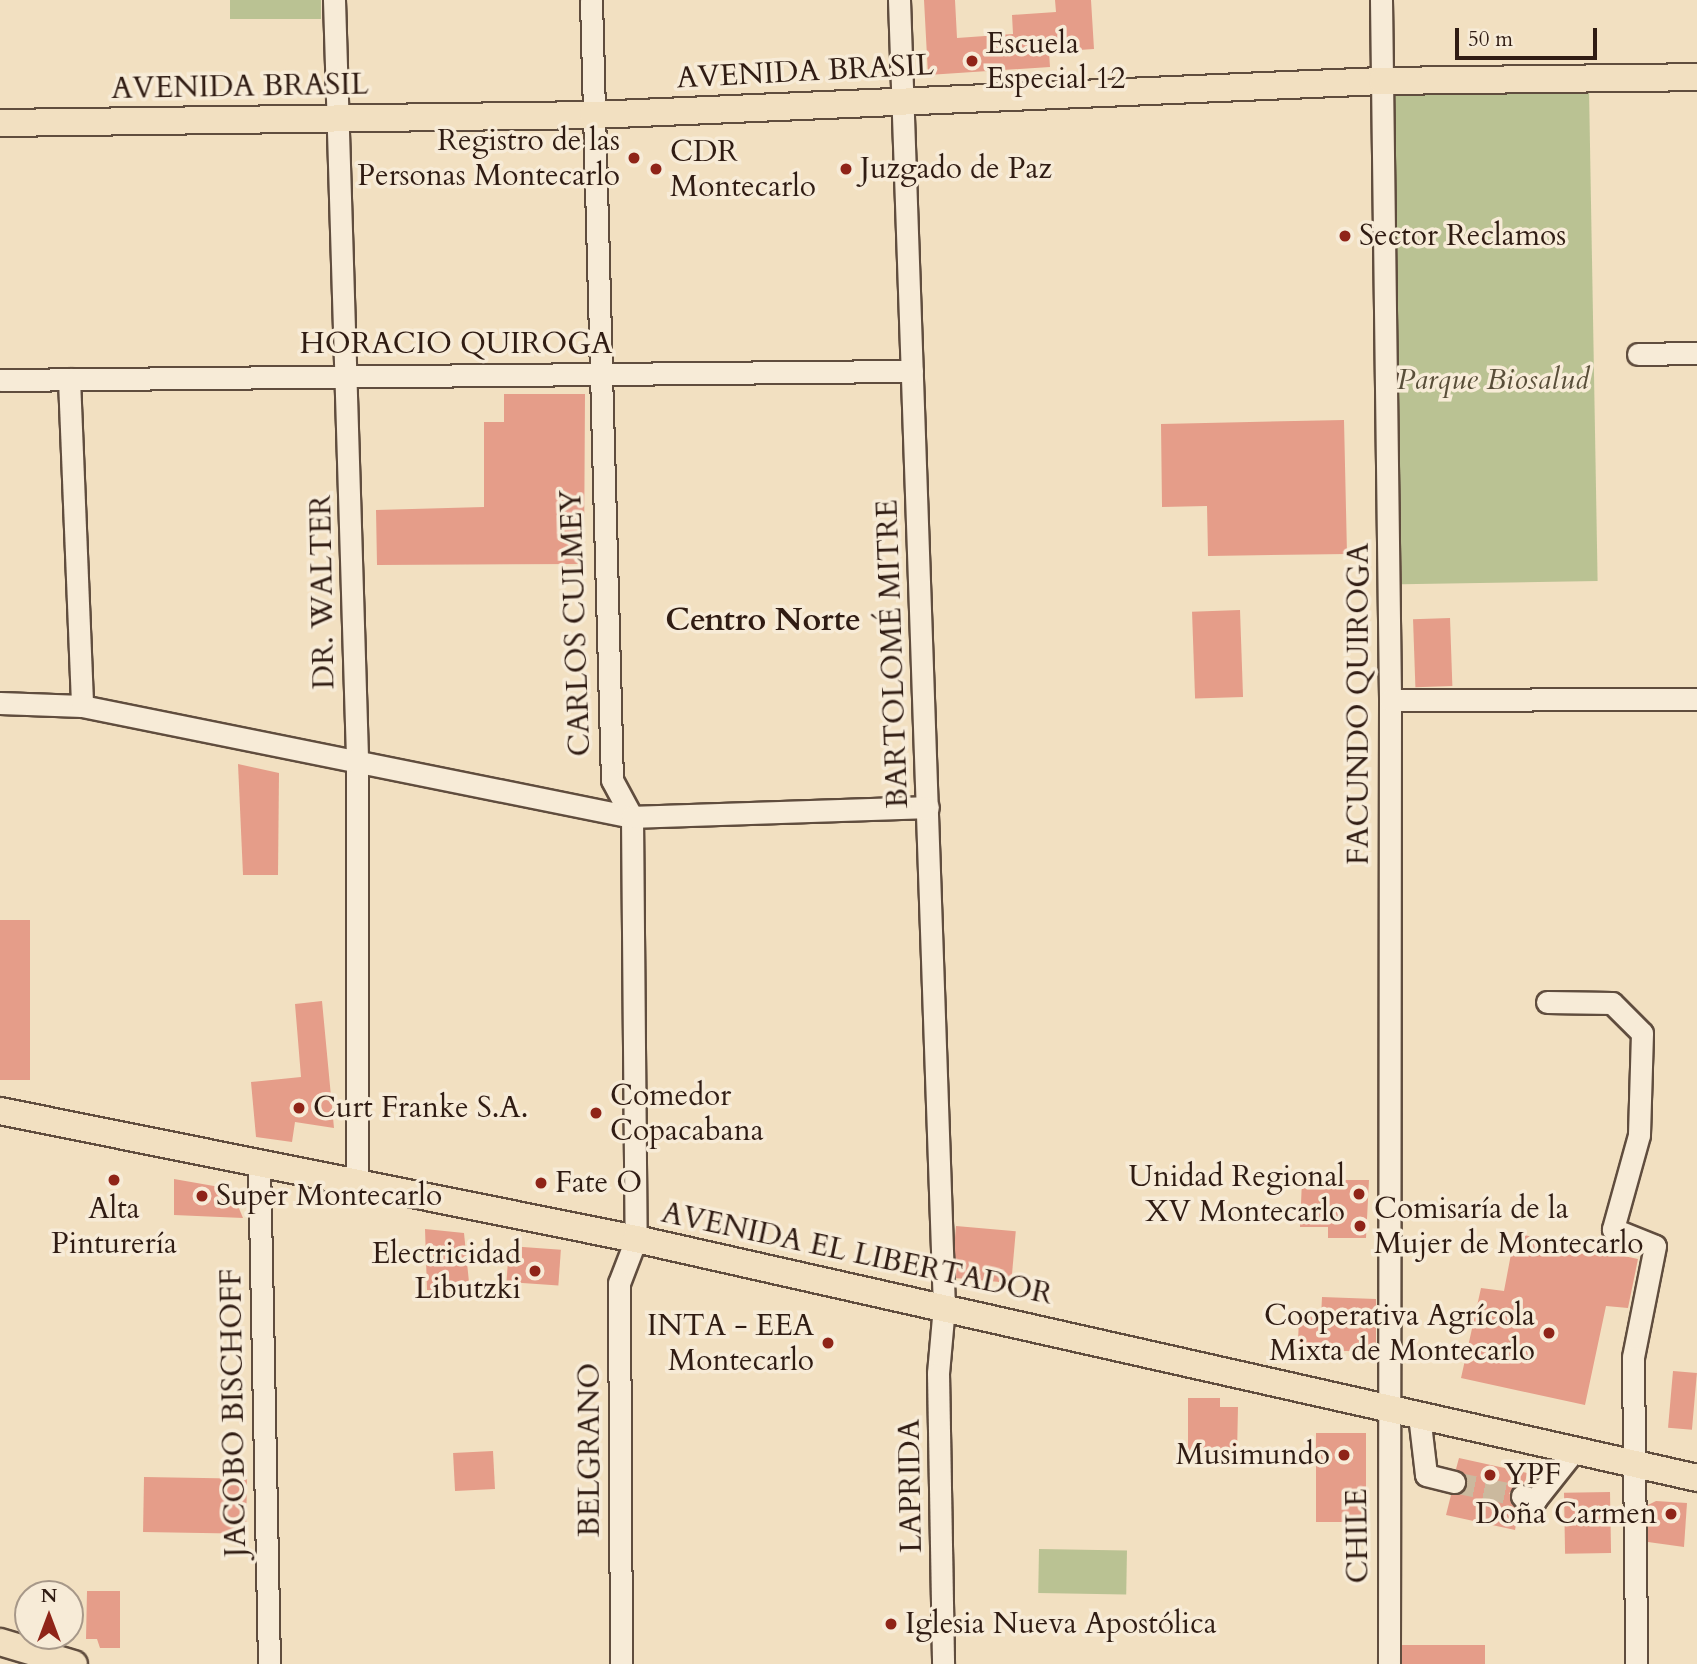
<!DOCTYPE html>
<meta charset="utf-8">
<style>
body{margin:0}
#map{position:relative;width:1697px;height:1664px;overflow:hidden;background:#f2e0c1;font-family:Cardo,serif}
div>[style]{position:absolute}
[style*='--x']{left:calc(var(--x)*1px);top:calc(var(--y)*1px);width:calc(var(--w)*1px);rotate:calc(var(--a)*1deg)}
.green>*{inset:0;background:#bac293;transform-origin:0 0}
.building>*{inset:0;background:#e59d89;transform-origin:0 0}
.minor-tunnel>*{height:21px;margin-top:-10.5px;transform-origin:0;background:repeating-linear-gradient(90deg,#cbb99e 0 21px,transparent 0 31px)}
.roads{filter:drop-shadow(2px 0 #604d3e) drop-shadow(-2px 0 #604d3e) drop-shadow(0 2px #604d3e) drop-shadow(0 -2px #604d3e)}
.minor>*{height:21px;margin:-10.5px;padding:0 10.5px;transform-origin:10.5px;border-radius:10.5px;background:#f7ebd7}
.major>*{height:26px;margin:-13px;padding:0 13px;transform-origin:13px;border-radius:13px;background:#f2e0c1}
.dots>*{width:19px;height:19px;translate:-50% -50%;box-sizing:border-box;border:4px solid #f7ebd7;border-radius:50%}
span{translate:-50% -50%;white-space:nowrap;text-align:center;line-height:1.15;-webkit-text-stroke:7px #f7ebd7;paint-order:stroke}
.poi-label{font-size:30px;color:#301c13}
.left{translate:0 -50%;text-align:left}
.right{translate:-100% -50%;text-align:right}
.street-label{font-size:30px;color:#301c13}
.park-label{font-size:30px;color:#594e39;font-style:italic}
.neighbourhood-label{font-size:32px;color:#301c13;font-weight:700}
.north{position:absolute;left:14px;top:1580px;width:70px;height:70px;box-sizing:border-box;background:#f7ebd7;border:2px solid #a79889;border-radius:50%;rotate:0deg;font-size:19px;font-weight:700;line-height:28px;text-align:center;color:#301c13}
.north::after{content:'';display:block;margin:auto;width:24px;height:32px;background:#8f2418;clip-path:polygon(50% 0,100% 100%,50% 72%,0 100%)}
.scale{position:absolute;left:1455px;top:28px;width:142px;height:32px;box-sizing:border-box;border:4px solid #301c13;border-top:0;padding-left:9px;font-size:21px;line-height:24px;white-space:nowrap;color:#301c13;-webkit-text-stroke:5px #f7ebd7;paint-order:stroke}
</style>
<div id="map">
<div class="green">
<div style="left:230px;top:0;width:91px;height:19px"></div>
<div style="left:1589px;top:88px;width:493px;height:196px;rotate:89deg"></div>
<div style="left:1039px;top:1549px;width:88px;height:44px;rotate:1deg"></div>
</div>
<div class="building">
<div style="clip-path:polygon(924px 0,955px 0,957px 38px,1013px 34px,1012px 15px,1056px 12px,1055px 0,1091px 0,1094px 49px,1049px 52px,1050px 67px,928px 75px)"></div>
<div style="clip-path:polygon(504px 394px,585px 394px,584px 564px,377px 565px,376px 510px,484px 507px,484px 422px,504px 422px)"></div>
<div style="clip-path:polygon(1344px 420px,1347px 554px,1208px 556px,1207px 506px,1162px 507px,1161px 424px)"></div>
<div style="left:1240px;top:610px;width:87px;height:48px;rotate:88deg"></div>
<div style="left:1450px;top:618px;width:68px;height:37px;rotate:88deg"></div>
<div style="clip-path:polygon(238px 764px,279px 773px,278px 875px,243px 875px)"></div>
<div style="left:0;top:920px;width:30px;height:160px"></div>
<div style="clip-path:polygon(322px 1001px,334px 1128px,295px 1122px,292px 1142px,256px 1137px,251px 1082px,301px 1077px,295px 1004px)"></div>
<div style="clip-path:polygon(174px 1179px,231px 1189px,243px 1218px,174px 1215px)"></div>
<div style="clip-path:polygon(1302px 1180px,1369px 1180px,1366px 1238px,1328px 1238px,1328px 1227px,1300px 1227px)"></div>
<div style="left:956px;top:1226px;width:60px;height:52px;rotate:5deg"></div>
<div style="clip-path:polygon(425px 1229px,464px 1233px,470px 1292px,427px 1290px)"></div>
<div style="clip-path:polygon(1515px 1233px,1638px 1259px,1628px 1308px,1606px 1306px,1585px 1405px,1461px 1378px,1481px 1288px,1504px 1291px)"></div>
<div style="left:509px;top:1246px;width:52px;height:36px;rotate:4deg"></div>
<div style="clip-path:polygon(1322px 1297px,1376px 1299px,1376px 1352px,1316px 1350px,1313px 1343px,1298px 1343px,1299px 1316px,1321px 1317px)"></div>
<div style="left:1673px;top:1371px;width:24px;height:57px;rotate:5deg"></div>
<div style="clip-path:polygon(1188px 1398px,1220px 1398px,1220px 1407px,1238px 1407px,1237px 1454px,1188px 1454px)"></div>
<div style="left:1316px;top:1433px;width:50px;height:89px"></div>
<div style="left:493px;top:1451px;width:38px;height:40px;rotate:87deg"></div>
<div style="clip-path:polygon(1459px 1458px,1527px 1473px,1525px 1483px,1509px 1493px,1519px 1509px,1515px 1530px,1446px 1515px,1451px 1495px,1467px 1485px,1456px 1469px)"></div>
<div style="left:144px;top:1477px;width:103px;height:55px;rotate:1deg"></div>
<div style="left:1610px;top:1492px;width:61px;height:46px;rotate:89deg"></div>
<div style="clip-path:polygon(1656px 1501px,1687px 1503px,1684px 1547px,1648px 1542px,1648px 1505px)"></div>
<div style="clip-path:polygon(87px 1591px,120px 1591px,120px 1648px,100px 1648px,97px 1639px,86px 1639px)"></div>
<div style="left:1402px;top:1645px;width:83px;height:19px"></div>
</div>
<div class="minor-tunnel">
<div style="--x:1454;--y:1482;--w:69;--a:11.6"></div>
</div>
<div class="roads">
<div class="minor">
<div style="--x:334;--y:0;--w:759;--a:88.26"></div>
<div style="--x:357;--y:759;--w:425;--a:90"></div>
<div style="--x:591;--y:0;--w:780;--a:88.46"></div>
<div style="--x:612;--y:780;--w:42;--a:61.6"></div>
<div style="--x:632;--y:817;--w:422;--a:89.5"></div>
<div style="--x:636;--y:1239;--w:47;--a:111.1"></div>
<div style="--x:619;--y:1283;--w:381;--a:89.7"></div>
<div style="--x:899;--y:0;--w:1307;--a:88.03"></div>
<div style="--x:944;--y:1306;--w:67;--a:95.1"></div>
<div style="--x:938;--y:1373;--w:291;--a:89"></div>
<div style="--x:1381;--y:0;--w:700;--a:89.26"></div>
<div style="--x:1390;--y:700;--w:964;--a:90.06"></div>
<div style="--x:1638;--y:354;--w:59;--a:-1"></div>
<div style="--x:69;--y:379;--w:327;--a:87.7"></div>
<div style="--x:0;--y:380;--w:912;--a:-0.57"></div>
<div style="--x:1390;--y:700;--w:307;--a:-0.2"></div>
<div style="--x:0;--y:703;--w:82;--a:2.1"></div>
<div style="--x:82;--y:706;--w:561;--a:11.41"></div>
<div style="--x:632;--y:817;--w:296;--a:-1.9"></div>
<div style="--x:1547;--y:1002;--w:65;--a:0.9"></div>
<div style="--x:1612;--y:1003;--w:42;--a:45"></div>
<div style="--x:1642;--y:1033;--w:102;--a:91.7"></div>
<div style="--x:1639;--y:1135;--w:98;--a:105.5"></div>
<div style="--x:1613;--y:1229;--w:45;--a:22"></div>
<div style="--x:1655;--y:1246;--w:113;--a:101.2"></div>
<div style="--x:1633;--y:1357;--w:307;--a:89.4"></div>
<div style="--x:259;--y:1161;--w:503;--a:88.86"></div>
<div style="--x:1419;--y:1415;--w:60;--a:83.3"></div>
<div style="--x:1426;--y:1475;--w:29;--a:14"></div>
<div style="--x:1522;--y:1496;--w:14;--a:17"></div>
<div style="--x:1535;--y:1500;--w:61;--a:-51.6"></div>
</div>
<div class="major">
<div style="--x:0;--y:123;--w:593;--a:-0.77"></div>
<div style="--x:593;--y:115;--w:790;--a:-2.47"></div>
<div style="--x:1382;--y:81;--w:315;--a:-0.7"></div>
<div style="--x:0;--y:1111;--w:649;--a:11.38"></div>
<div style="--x:636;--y:1239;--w:1088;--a:12.69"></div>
<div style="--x:0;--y:1642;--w:77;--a:16.6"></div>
</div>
</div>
<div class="dots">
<div style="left:972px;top:61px;background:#8f2418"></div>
<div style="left:634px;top:158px;background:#8f2418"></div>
<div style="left:656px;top:169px;background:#8f2418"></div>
<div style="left:846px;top:169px;background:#8f2418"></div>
<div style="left:1345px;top:236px;background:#8f2418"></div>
<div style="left:299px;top:1108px;background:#8f2418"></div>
<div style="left:596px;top:1113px;background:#8f2418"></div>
<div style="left:114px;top:1180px;background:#8f2418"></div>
<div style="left:541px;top:1183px;background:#8f2418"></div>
<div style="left:1359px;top:1194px;background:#8f2418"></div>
<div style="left:202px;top:1196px;background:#8f2418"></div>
<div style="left:1360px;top:1226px;background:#8f2418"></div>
<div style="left:535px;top:1271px;background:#8f2418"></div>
<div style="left:1549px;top:1333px;background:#8f2418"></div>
<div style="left:828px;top:1343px;background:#8f2418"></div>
<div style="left:1344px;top:1455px;background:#8f2418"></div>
<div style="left:1490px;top:1475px;background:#8f2418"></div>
<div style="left:1671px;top:1514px;background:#8f2418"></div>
<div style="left:891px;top:1624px;background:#8f2418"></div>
</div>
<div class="poi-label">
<span class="left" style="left:986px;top:61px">Escuela<br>Especial 12</span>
<span class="right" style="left:620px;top:158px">Registro de las<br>Personas Montecarlo</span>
<span class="left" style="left:670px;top:169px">CDR<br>Montecarlo</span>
<span class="left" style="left:860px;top:169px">Juzgado de Paz</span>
<span class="left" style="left:1359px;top:236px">Sector Reclamos</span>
<span class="left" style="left:610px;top:1113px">Comedor<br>Copacabana</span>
<span class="left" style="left:313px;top:1108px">Curt Franke S.A.</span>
<span class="right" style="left:1345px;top:1194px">Unidad Regional<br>XV Montecarlo</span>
<span class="left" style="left:555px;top:1183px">Fate O</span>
<span class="left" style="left:216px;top:1196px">Super Montecarlo</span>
<span style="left:114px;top:1226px">Alta<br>Pinturería</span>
<span class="left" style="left:1374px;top:1226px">Comisaría de la<br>Mujer de Montecarlo</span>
<span class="right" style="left:521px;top:1271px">Electricidad<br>Libutzki</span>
<span class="right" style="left:1535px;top:1333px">Cooperativa Agrícola<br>Mixta de Montecarlo</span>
<span class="right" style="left:814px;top:1343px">INTA - EEA<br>Montecarlo</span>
<span class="right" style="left:1330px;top:1455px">Musimundo</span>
<span class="left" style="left:1504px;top:1475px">YPF</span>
<span class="right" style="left:1657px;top:1514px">Doña Carmen</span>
<span class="left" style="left:905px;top:1624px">Iglesia Nueva Apostólica</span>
</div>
<div class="street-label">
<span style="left:805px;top:72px;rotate:-3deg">AVENIDA BRASIL</span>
<span style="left:240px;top:87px;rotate:-1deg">AVENIDA BRASIL</span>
<span style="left:456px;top:344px">HORACIO QUIROGA</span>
<span style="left:323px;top:592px;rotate:-91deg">DR. WALTER</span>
<span style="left:576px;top:623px;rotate:-92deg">CARLOS CULMEY</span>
<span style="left:893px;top:654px;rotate:-92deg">BARTOLOMÉ MITRE</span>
<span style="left:1359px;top:704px;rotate:-90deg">FACUNDO QUIROGA</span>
<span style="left:857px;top:1254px;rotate:12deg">AVENIDA EL LIBERTADOR</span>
<span style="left:234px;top:1413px;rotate:-91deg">JACOBO BISCHOFF</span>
<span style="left:590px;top:1450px;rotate:-90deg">BELGRANO</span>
<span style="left:911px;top:1486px;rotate:-91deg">LAPRIDA</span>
<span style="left:1358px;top:1536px;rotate:-91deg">CHILE</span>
</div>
<div class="park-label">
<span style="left:1493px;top:380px">Parque Biosalud</span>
</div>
<div class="neighbourhood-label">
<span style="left:763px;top:620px">Centro Norte</span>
</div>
<div class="north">N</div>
<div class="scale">50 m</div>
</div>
